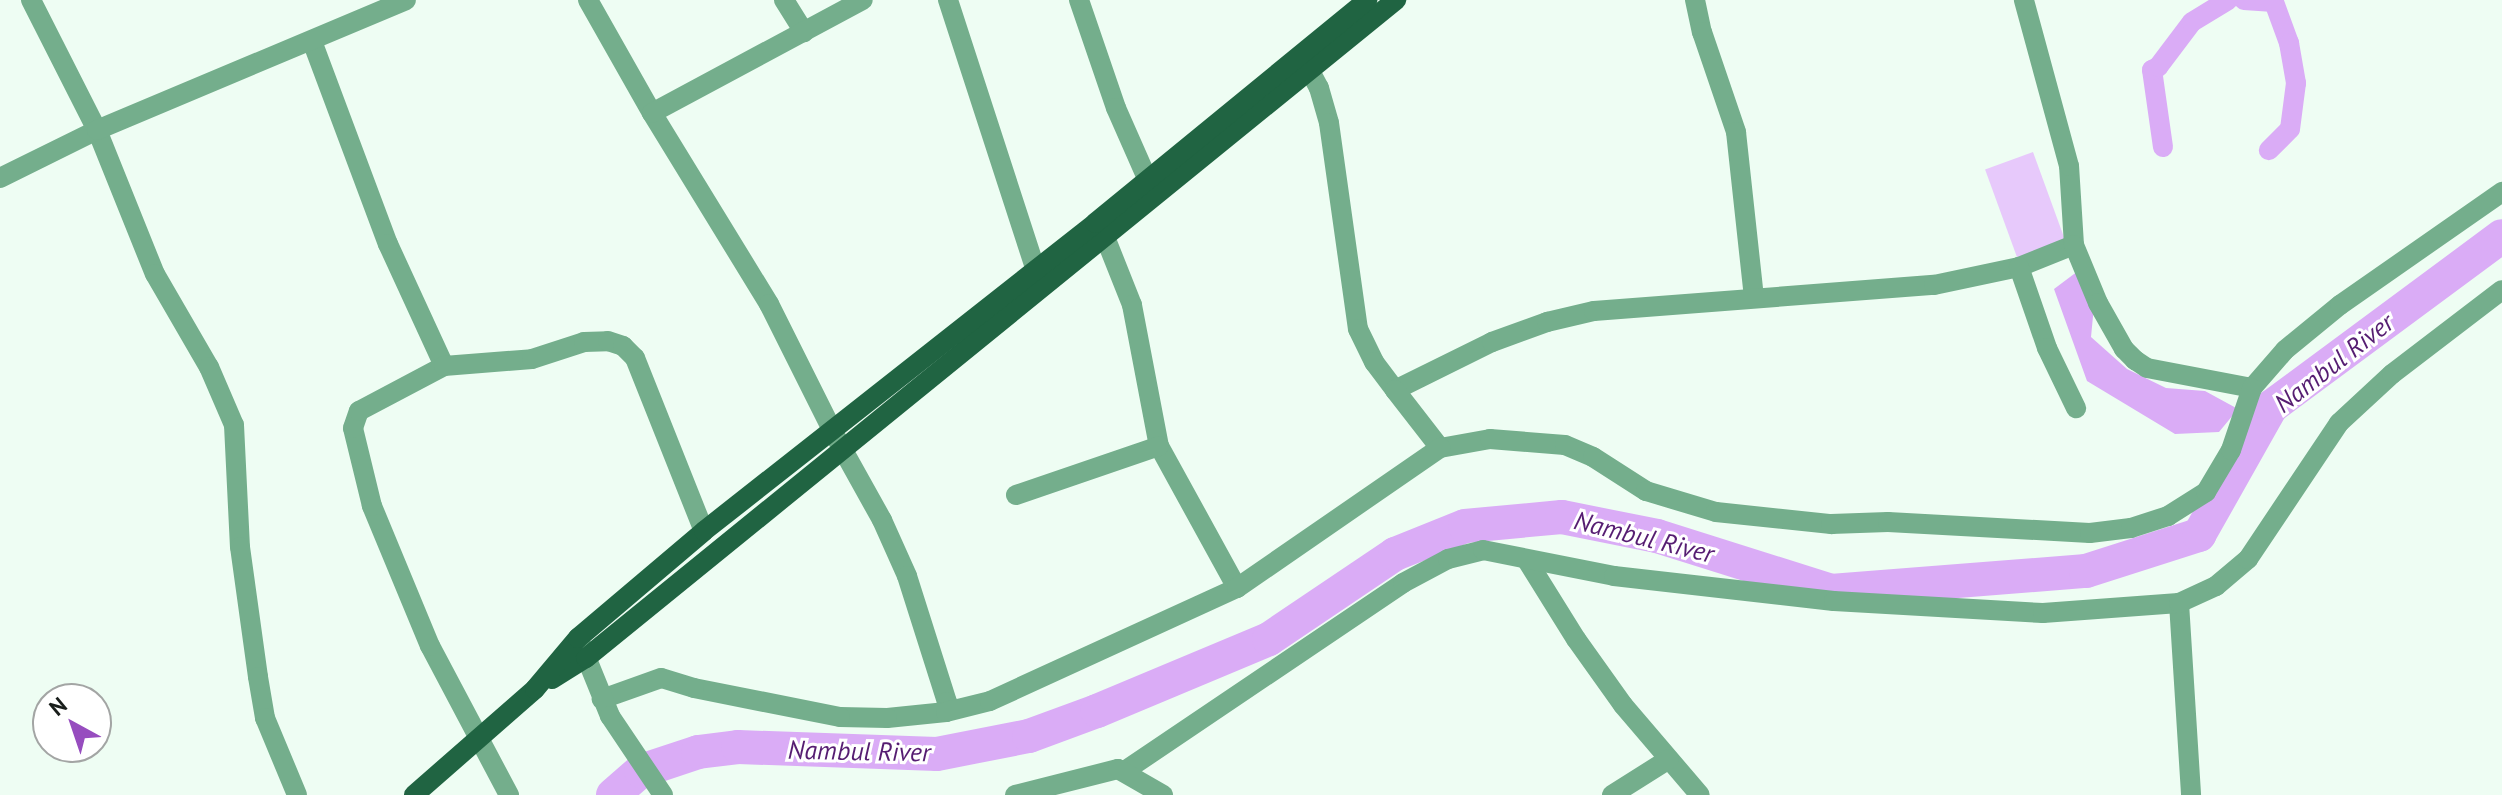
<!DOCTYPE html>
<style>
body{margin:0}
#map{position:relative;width:2502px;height:795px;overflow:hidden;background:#eefdf3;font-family:"PT Sans",sans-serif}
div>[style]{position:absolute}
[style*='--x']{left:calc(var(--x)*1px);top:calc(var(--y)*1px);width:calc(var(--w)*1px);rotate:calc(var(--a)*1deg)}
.green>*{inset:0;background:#e7c9fb;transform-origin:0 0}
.water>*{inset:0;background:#daacf6}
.canal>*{height:20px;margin:-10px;padding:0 10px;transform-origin:10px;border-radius:10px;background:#daacf6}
.river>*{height:34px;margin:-17px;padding:0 17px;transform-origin:17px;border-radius:17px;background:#daacf6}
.minor>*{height:20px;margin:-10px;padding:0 10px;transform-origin:10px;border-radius:10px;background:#74ae8c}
.major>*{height:20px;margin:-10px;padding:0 10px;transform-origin:10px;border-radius:10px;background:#206442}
span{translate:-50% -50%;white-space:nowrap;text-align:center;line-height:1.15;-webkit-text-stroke:6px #fff;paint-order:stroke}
.water-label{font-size:26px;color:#561d72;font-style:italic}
.north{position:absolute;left:32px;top:683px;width:80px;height:80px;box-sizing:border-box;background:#fff;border:2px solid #a3a5a4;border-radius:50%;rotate:320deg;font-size:22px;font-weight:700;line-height:32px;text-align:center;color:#191e1b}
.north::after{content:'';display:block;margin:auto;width:28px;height:36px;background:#974dbf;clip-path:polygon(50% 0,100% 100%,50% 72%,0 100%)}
</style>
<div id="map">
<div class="green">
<div style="left:2033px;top:152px;width:96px;height:51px;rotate:70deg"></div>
</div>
<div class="water">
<div style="clip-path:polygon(2078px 271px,2094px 306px,2091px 337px,2127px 369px,2166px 388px,2205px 391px,2238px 409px,2219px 432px,2175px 434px,2087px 381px,2054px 289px)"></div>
</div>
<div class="canal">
<div style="--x:2244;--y:0;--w:30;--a:4"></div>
<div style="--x:2274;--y:2;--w:44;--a:69.9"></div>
<div style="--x:2289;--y:43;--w:41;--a:80.1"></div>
<div style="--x:2296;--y:83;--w:46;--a:97.4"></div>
<div style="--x:2290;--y:129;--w:30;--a:135"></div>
<div style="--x:2163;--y:147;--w:78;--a:-98.1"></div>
<div style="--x:2152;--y:70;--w:7;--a:-27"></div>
<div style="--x:2158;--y:67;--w:56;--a:-52.9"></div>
<div style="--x:2192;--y:22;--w:42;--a:-31.4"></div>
</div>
<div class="river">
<div style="--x:613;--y:795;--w:37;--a:-41"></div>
<div style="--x:641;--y:771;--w:60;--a:-18.4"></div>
<div style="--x:698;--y:752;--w:40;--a:-7.1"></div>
<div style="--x:738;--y:747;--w:199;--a:2"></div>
<div style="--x:937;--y:754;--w:94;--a:-11.1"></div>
<div style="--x:1029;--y:736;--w:72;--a:-20.2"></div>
<div style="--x:1097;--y:711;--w:186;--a:-22.7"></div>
<div style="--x:1269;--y:639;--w:152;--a:-34"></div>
<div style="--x:1395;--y:554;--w:75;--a:-21.8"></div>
<div style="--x:1465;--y:526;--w:97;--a:-5.3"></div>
<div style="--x:1562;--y:517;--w:97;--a:11.3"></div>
<div style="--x:1657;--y:536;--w:182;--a:17.5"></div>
<div style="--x:1831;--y:591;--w:256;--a:-4.5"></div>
<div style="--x:2086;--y:571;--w:119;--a:-17.7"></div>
<div style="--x:2199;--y:535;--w:147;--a:-60.6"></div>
<div style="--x:2271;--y:407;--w:287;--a:-36.5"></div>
</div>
<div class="minor">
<div style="--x:31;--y:0;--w:146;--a:63.1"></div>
<div style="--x:97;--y:130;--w:155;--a:68.1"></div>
<div style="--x:155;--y:274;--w:108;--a:59.9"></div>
<div style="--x:209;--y:367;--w:63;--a:66.7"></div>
<div style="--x:234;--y:425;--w:122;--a:87.2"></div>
<div style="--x:240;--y:547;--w:131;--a:82.1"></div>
<div style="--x:258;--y:677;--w:42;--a:80.3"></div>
<div style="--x:265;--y:718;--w:83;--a:67.4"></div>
<div style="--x:588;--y:0;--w:130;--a:60.5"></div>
<div style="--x:652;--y:113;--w:224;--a:58.5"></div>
<div style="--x:769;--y:304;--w:143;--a:63.4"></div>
<div style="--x:833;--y:432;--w:101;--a:60.9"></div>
<div style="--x:882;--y:520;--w:61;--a:65.9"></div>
<div style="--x:907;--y:576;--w:132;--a:72.4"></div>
<div style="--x:947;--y:702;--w:10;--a:96"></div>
<div style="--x:946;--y:712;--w:59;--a:174.2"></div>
<div style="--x:887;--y:718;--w:47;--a:-178.8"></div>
<div style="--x:840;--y:717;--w:149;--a:-168.8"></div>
<div style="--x:694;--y:688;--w:34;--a:-163"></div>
<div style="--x:661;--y:678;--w:63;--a:160.4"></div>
<div style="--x:784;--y:0;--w:38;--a:58"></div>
<div style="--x:948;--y:0;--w:281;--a:72"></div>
<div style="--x:1079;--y:0;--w:114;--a:71.1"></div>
<div style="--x:1116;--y:108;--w:94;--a:66.2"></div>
<div style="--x:1695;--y:0;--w:33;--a:78"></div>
<div style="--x:1702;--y:32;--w:106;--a:71.2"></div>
<div style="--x:1736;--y:132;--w:166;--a:83.8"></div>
<div style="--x:312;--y:41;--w:217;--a:69.5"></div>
<div style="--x:388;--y:244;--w:134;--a:65.3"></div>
<div style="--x:1303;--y:58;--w:34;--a:62"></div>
<div style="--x:1319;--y:88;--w:36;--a:74"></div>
<div style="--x:1329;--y:123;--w:208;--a:82"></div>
<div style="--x:1358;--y:329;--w:37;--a:64"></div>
<div style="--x:1374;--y:362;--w:35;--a:53"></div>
<div style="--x:1395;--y:390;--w:108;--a:-26.3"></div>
<div style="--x:1492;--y:342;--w:59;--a:-20"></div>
<div style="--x:1547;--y:322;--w:48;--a:-13.2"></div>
<div style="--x:1594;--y:311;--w:341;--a:-4.4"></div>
<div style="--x:1934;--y:285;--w:87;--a:-12"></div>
<div style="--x:2019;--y:267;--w:59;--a:-21.8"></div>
<div style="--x:2074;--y:245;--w:79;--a:-93.6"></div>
<div style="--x:2069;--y:166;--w:172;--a:-105.2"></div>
<div style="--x:652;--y:113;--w:239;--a:-28.2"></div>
<div style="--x:0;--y:178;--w:108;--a:-26.3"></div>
<div style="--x:97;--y:130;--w:335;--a:-22.8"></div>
<div style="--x:1105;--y:237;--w:73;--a:68.3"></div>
<div style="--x:1132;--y:305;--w:144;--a:79.2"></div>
<div style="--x:1159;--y:446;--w:162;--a:61.2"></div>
<div style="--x:2074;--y:245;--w:63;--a:67.5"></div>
<div style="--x:2098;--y:303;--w:53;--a:60.5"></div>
<div style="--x:2124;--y:349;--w:16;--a:45"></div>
<div style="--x:2135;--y:360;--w:14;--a:34"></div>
<div style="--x:2147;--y:368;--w:107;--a:10.8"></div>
<div style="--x:2252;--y:388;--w:50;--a:-49"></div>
<div style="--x:2285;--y:350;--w:71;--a:-39.3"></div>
<div style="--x:2340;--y:305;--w:198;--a:-34.9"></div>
<div style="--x:2019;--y:267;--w:86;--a:70.9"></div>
<div style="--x:2047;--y:348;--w:67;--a:64.2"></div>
<div style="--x:1395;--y:390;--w:73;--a:52.2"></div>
<div style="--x:1440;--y:448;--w:51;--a:-10.2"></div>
<div style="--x:1490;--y:439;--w:75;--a:4.6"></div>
<div style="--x:1565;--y:445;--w:30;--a:23"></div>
<div style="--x:1593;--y:457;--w:63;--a:32.7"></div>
<div style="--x:1646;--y:491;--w:73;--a:16.7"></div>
<div style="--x:1716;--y:512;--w:116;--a:6"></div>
<div style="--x:1831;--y:524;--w:57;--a:-2"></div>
<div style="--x:1888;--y:522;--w:202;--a:3.1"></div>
<div style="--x:2090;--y:533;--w:41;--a:-7"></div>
<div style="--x:2131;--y:528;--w:39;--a:-18"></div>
<div style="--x:2168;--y:516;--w:45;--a:-32.3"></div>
<div style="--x:2206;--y:492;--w:49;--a:-59.2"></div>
<div style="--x:2231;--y:450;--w:65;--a:-71.3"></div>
<div style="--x:1016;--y:495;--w:151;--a:-18.9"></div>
<div style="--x:1528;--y:562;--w:91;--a:58.1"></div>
<div style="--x:1576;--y:639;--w:81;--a:54.5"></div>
<div style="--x:1623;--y:705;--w:118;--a:49.5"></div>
<div style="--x:2179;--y:603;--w:192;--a:86.4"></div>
<div style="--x:580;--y:642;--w:80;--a:67.9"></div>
<div style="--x:610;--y:716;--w:95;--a:56.1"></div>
<div style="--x:946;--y:712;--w:45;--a:-14"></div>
<div style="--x:990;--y:701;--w:272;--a:-24.6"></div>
<div style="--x:1237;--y:588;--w:247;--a:-34.6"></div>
<div style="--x:1126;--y:770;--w:334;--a:-34"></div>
<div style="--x:1403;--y:583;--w:51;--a:-28.1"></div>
<div style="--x:1448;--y:559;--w:36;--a:-14"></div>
<div style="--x:1483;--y:550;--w:134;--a:11.2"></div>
<div style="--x:1614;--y:576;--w:221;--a:6.5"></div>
<div style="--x:1834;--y:601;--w:209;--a:3.3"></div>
<div style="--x:2043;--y:613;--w:136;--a:-4.2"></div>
<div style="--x:2179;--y:603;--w:41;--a:-24.7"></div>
<div style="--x:2216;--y:586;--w:42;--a:-40.2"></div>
<div style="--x:2248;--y:559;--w:164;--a:-56.2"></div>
<div style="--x:2339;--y:423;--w:72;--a:-42.8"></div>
<div style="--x:2392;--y:374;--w:138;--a:-37.4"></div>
<div style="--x:509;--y:795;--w:169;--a:-117.9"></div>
<div style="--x:430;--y:646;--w:152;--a:-112.5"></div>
<div style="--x:372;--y:506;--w:80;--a:-103.7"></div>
<div style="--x:353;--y:428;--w:18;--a:-71"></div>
<div style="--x:359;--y:411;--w:96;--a:-27.9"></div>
<div style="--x:444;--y:366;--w:88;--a:-4.5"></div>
<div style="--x:532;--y:359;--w:55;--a:-18.1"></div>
<div style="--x:584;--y:342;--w:24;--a:-2"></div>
<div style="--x:608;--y:341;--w:16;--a:18"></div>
<div style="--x:623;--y:346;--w:17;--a:45"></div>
<div style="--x:635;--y:358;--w:186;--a:68.3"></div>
<div style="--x:1015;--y:795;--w:106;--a:-14.2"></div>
<div style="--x:1118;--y:769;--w:52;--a:30"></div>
<div style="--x:1612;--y:795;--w:67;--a:-32.3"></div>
</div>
<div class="major">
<div style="--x:552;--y:679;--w:40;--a:-32"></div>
<div style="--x:586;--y:658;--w:1044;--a:-39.09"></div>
<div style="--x:414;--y:795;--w:161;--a:-41.2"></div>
<div style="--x:535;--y:689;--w:67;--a:-49.9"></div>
<div style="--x:578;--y:638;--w:165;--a:-40.3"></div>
<div style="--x:704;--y:531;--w:498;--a:-38.2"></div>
<div style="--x:1095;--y:223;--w:352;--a:-39.3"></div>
</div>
<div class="water-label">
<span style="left:2334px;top:363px;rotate:-38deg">Nambul River</span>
<span style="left:1644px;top:537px;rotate:14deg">Nambul River</span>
<span style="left:859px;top:751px;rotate:1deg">Nambul River</span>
</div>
<div class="north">N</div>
</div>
